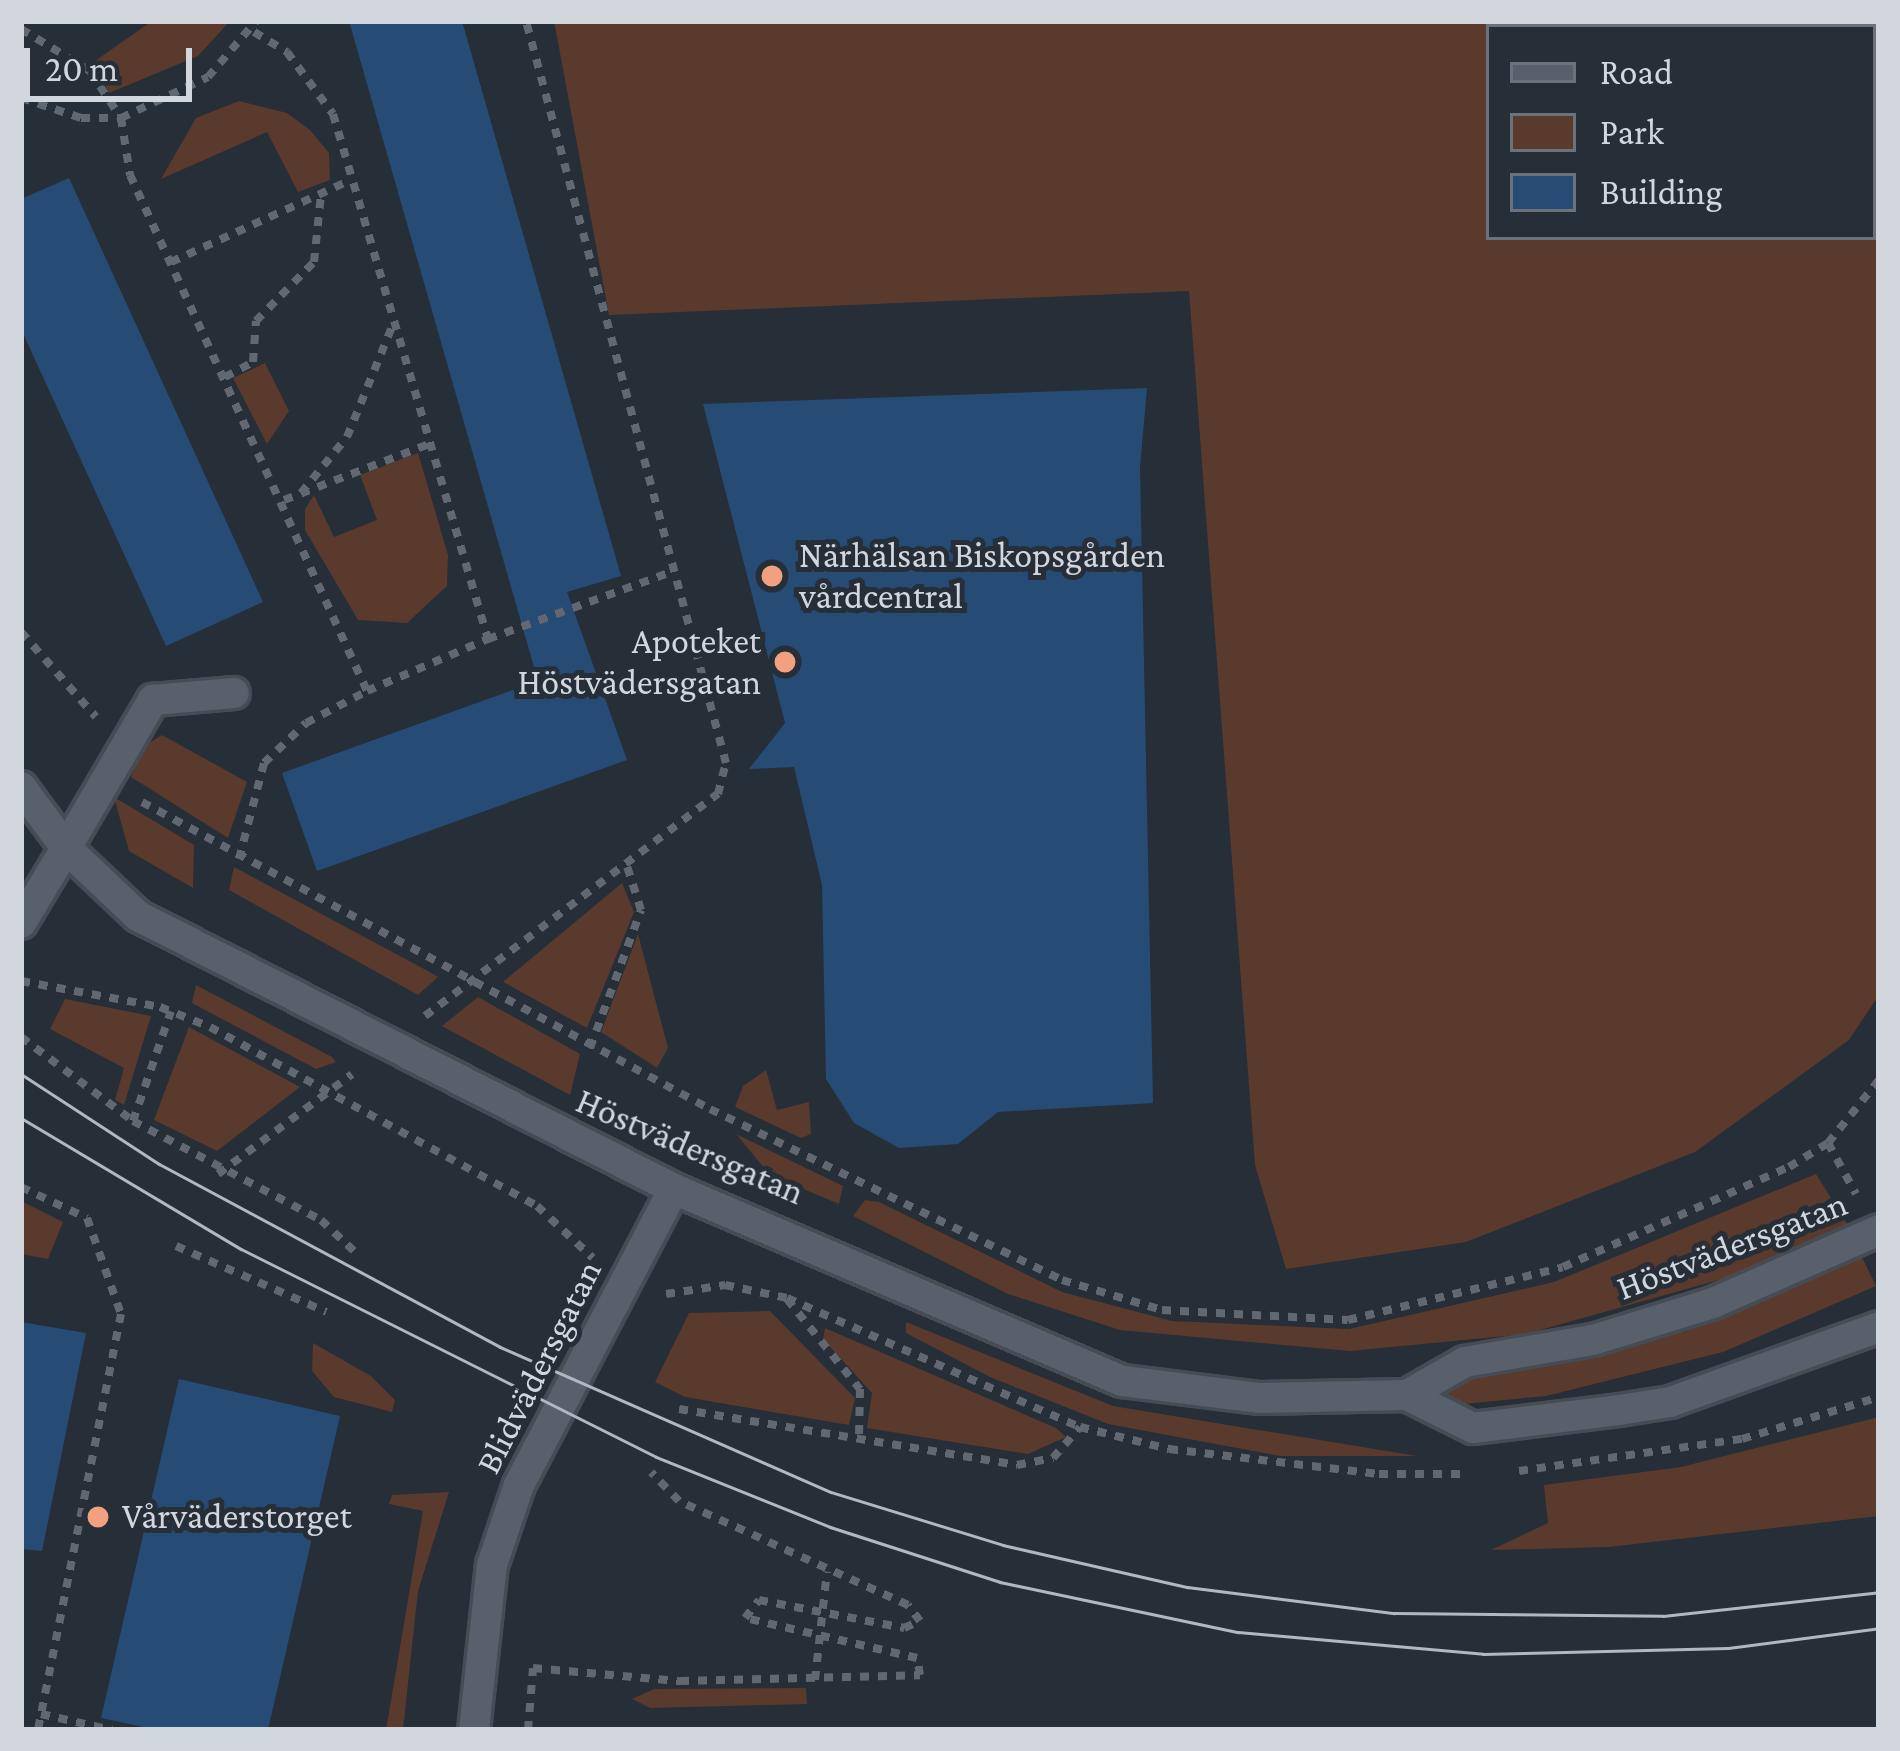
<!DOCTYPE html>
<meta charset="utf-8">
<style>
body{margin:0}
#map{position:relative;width:1900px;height:1751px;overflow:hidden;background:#262e38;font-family:"Crimson Pro",serif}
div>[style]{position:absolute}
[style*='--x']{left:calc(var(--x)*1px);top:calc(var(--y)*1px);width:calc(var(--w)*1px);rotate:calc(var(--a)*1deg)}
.green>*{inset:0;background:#593a2d}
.building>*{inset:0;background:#264c75}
.path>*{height:8px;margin-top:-4px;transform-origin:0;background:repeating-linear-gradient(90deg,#616871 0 9px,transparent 0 18px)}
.roads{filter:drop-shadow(3px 0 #464c54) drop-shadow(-3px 0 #464c54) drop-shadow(0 3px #464c54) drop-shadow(0 -3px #464c54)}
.service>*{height:30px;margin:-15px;padding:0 15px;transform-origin:15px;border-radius:15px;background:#57606b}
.minor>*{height:30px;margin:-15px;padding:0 15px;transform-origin:15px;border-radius:15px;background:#57606b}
.tram>*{height:3px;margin:-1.5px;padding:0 1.5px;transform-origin:1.5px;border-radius:1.5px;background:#b2b8bf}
.dots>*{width:33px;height:33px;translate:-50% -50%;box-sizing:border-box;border:6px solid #262e38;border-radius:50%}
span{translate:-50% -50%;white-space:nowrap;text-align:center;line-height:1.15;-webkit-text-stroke:10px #262e38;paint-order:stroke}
.poi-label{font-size:36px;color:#d2d7de}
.left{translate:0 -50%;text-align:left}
.right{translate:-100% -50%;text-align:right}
.street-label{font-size:36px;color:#d2d7de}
.frame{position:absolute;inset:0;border:24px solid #d2d7de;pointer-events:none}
.legend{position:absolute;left:1486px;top:24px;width:390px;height:216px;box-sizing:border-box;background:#262e38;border:3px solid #6b727a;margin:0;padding:15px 21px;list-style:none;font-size:36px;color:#d2d7de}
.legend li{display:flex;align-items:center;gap:24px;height:60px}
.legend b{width:60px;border:3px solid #6b727a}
.scale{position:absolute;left:24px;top:48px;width:168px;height:54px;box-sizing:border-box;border:6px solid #d2d7de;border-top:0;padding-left:15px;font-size:36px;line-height:42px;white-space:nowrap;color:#d2d7de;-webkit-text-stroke:9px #262e38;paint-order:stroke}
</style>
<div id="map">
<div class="green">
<div style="clip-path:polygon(152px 21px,230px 21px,198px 56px,109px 93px,95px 61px)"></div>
<div style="clip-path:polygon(evenodd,554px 21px,1879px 21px,1879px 995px,1849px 1040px,1695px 1152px,1466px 1242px,1286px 1269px,1255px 1165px,1189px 291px,609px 315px,554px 21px,1489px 27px,1873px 27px,1873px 237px,1489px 237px,1489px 27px)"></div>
<div style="clip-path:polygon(239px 101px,287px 113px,310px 130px,329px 153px,330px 180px,298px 192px,267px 132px,161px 179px,196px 118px)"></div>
<div style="clip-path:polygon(265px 363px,289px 411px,267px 444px,233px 378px)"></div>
<div style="clip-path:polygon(418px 453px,448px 555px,447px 586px,407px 623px,358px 620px,305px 530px,305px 509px,314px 495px,334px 537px,377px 520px,360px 475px)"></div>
<div style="clip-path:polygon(162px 735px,247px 782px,228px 838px,131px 777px,141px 748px)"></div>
<div style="clip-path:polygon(114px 797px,194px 845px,193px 888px,129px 851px)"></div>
<div style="clip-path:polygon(234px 867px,426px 970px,438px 977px,418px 995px,229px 890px)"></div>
<div style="clip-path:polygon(622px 883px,634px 912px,587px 1028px,503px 982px)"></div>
<div style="clip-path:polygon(638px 934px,668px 1048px,657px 1068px,601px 1032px)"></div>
<div style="clip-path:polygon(196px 985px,332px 1057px,336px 1062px,316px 1069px,192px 1003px)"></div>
<div style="clip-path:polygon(478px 997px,580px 1054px,570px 1095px,442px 1026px)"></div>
<div style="clip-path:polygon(65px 999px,151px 1016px,124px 1105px,115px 1100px,124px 1068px,50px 1029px)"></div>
<div style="clip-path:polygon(189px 1027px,300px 1087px,217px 1151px,154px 1120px)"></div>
<div style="clip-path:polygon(766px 1070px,777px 1110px,809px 1102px,811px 1134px,801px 1138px,735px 1107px,743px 1086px)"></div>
<div style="clip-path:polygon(736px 1134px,843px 1186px,839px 1204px,770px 1175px)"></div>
<div style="clip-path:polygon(1816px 1174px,1848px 1225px,1747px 1272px,1526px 1334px,1350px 1351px,1120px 1330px,1008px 1294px,853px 1216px,865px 1200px,879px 1202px,1062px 1292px,1172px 1321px,1349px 1329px,1554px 1282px)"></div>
<div style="clip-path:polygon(21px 1201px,63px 1222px,48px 1259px,21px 1254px)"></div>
<div style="clip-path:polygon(1862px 1257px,1876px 1286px,1723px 1352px,1546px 1396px,1442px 1406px,1440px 1380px,1686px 1331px)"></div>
<div style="clip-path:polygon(770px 1311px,855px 1398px,849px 1425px,685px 1397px,655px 1382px,689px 1313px)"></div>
<div style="clip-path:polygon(906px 1322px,1113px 1406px,1417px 1456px,1280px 1456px,1108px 1424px,990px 1377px,906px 1333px)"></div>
<div style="clip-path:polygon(825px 1328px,1056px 1428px,1066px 1437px,1028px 1454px,867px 1428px,872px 1393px,823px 1339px)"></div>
<div style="clip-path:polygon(313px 1343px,371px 1376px,395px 1400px,392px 1412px,334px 1397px,312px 1371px)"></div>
<div style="clip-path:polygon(1879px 1417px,1879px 1516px,1609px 1547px,1491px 1550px,1548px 1523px,1544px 1485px,1681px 1467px)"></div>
<div style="clip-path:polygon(449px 1492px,418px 1591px,403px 1730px,386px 1730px,423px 1511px,389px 1504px,392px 1495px)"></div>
<div style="clip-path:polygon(806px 1688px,807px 1704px,650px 1708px,632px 1699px,654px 1689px)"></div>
</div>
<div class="building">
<div style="clip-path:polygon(349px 21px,462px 21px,621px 576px,567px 592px,627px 760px,317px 871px,282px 773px,538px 681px)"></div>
<div style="clip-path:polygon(69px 178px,263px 602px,166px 646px,21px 329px,21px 199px)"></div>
<div style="clip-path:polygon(1147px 388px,1140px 467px,1153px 1103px,998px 1112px,958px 1144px,899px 1148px,854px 1123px,826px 1079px,822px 885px,794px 767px,749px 769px,785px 723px,703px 404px)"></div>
<div style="clip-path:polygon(21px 1322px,86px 1333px,42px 1551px,21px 1549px)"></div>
<div style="clip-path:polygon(179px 1379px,340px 1416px,268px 1730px,158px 1730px,101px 1718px)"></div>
</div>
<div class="path">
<div style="--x:21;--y:29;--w:81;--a:31.3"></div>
<div style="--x:90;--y:71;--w:56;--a:56.6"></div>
<div style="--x:121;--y:118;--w:96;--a:-25.2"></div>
<div style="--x:208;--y:77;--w:74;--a:-49.4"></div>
<div style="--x:254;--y:32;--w:39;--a:31"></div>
<div style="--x:287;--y:52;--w:77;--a:53.4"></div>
<div style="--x:333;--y:114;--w:547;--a:73.55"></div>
<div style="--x:488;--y:639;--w:192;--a:-20.1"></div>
<div style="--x:21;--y:98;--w:63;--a:18.4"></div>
<div style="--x:81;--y:118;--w:40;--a:0"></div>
<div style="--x:121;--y:118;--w:58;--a:81"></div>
<div style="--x:130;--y:175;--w:568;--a:65.33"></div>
<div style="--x:367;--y:691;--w:132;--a:-23.3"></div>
<div style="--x:171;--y:262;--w:196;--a:-24.5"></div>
<div style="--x:225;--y:377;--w:32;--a:-28"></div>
<div style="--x:253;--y:362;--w:41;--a:-85.8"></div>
<div style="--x:256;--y:321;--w:83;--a:-45.5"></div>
<div style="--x:314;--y:262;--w:68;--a:-84.1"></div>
<div style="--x:301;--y:493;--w:72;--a:-50.6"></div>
<div style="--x:347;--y:437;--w:124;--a:-67.8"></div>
<div style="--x:284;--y:500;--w:159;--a:-21.1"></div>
<div style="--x:21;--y:632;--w:113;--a:48.6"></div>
<div style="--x:142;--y:802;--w:646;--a:28.39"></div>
<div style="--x:710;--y:1109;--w:391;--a:25.9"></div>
<div style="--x:1062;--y:1280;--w:104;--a:16.7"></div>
<div style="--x:1162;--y:1310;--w:186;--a:3.1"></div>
<div style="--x:1348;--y:1320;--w:221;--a:-13.8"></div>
<div style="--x:1563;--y:1267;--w:247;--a:-23.9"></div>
<div style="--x:1789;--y:1167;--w:46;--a:-31.6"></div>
<div style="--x:1828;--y:1143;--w:81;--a:-51"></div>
<div style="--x:239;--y:859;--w:99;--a:-75.4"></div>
<div style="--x:264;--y:763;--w:58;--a:-43.6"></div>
<div style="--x:306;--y:723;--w:69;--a:-27.7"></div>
<div style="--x:21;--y:981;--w:141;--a:10.6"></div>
<div style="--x:160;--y:1007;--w:54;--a:21.8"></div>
<div style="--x:210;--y:1027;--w:373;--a:28.7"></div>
<div style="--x:537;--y:1206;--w:76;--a:42.9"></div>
<div style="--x:425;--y:1016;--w:368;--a:-37.2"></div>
<div style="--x:718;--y:794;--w:32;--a:-76"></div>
<div style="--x:726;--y:763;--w:768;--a:-105.09"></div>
<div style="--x:21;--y:1037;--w:140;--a:36.9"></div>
<div style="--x:133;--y:1121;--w:212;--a:27.8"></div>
<div style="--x:321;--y:1220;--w:48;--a:43.3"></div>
<div style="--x:590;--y:1048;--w:147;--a:-69.7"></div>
<div style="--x:641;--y:910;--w:46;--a:-107.7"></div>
<div style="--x:133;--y:1121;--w:116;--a:-70.9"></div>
<div style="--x:1828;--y:1143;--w:58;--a:61.2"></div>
<div style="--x:218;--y:1174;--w:167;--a:-36.7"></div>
<div style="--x:21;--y:1187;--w:73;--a:25.2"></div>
<div style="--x:87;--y:1218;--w:102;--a:70.5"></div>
<div style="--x:121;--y:1314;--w:424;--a:101.3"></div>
<div style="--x:176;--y:1246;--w:164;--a:23.7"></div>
<div style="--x:666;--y:1294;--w:60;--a:-8.7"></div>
<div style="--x:725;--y:1285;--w:63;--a:11.8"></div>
<div style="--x:787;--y:1298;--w:320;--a:23.8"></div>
<div style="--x:1080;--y:1427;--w:92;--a:13.9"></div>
<div style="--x:1169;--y:1449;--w:211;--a:6.8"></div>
<div style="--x:1379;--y:1474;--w:89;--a:0"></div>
<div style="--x:787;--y:1299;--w:116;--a:51"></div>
<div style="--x:860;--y:1389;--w:49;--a:91.2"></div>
<div style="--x:679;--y:1409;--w:343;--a:9.4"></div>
<div style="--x:1017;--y:1465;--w:37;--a:-11"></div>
<div style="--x:1053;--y:1458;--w:41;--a:-48.9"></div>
<div style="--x:1519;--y:1471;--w:225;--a:-8.2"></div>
<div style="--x:1742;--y:1439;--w:143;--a:-17"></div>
<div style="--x:815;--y:1680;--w:109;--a:-83.7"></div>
<div style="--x:41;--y:1714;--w:73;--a:12.7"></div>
<div style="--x:528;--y:1730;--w:62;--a:-85.4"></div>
<div style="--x:533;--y:1668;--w:148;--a:5.1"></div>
<div style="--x:680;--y:1681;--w:240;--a:-1.4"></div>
<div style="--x:920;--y:1675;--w:17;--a:-100"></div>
<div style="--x:917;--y:1658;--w:177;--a:-166.9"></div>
<div style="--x:745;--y:1618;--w:23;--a:-52"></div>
<div style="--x:759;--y:1600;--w:148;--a:10.9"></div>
<div style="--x:904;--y:1628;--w:17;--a:-24"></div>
<div style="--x:920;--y:1621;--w:20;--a:-127"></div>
<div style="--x:908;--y:1605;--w:252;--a:-155.6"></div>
<div style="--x:679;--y:1501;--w:40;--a:-134"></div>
</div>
<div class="roads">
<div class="service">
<div style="--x:66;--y:848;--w:172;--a:-59.6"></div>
<div style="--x:153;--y:700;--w:81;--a:-4.9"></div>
</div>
<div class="minor">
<div style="--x:21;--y:787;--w:76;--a:53.6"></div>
<div style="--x:66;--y:848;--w:99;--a:43.4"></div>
<div style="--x:138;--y:916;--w:602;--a:26.99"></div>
<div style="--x:674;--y:1189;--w:488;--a:23.2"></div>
<div style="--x:1123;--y:1381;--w:138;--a:7.1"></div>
<div style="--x:1260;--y:1398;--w:147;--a:-1.2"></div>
<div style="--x:1407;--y:1395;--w:67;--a:-29.6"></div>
<div style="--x:1465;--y:1362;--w:130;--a:-9.8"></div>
<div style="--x:1593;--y:1340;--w:126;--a:-17.1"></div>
<div style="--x:1713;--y:1303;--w:181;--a:-23.7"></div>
<div style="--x:21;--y:923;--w:87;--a:-59"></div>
<div style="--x:1407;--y:1395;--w:74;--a:26.6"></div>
<div style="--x:1473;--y:1428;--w:147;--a:-7"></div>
<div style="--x:1619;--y:1410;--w:52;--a:-8.9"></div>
<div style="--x:1670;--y:1402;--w:222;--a:-19.7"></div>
<div style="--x:474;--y:1730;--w:166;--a:-83.8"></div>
<div style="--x:492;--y:1565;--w:84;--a:-71.4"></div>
<div style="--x:519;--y:1485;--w:334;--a:-62.4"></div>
</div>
</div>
<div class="tram">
<div style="--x:21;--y:1074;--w:165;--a:33.1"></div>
<div style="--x:159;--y:1164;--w:387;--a:28.2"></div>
<div style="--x:500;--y:1347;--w:361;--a:23.7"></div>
<div style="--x:831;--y:1492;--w:180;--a:17.1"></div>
<div style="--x:1003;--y:1545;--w:189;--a:12.9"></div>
<div style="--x:1187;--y:1587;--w:209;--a:7.2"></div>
<div style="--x:1394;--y:1613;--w:269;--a:0.6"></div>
<div style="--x:1663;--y:1616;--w:217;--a:-6.3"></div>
<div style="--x:21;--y:1118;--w:256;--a:30.8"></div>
<div style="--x:241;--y:1249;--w:464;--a:26.6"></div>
<div style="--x:656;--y:1457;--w:188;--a:21.9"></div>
<div style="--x:830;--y:1527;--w:179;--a:17.9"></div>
<div style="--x:1000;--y:1582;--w:243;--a:11.9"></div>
<div style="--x:1238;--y:1632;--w:246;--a:5.1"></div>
<div style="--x:1483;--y:1654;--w:245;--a:-1.4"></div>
<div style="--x:1728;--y:1648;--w:152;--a:-7.5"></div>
</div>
<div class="dots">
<div style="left:772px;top:576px;background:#f2a080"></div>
<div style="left:785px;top:662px;background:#f2a080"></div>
<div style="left:98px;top:1517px;background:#f2a080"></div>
</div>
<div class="poi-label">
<span class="left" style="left:799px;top:576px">Närhälsan Biskopsgården<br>vårdcentral</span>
<span class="right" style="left:761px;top:662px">Apoteket<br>Höstvädersgatan</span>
<span class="left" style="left:122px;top:1517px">Vårväderstorget</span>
</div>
<div class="street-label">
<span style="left:690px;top:1147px;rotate:23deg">Höstvädersgatan</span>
<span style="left:1732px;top:1246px;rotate:-21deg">Höstvädersgatan</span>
<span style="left:539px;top:1367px;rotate:-63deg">Blidvädersgatan</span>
</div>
<div class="frame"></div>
<ul class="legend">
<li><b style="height:15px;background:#57606b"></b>Road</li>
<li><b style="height:33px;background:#593a2d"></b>Park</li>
<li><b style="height:33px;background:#264c75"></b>Building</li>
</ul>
<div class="scale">20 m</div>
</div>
